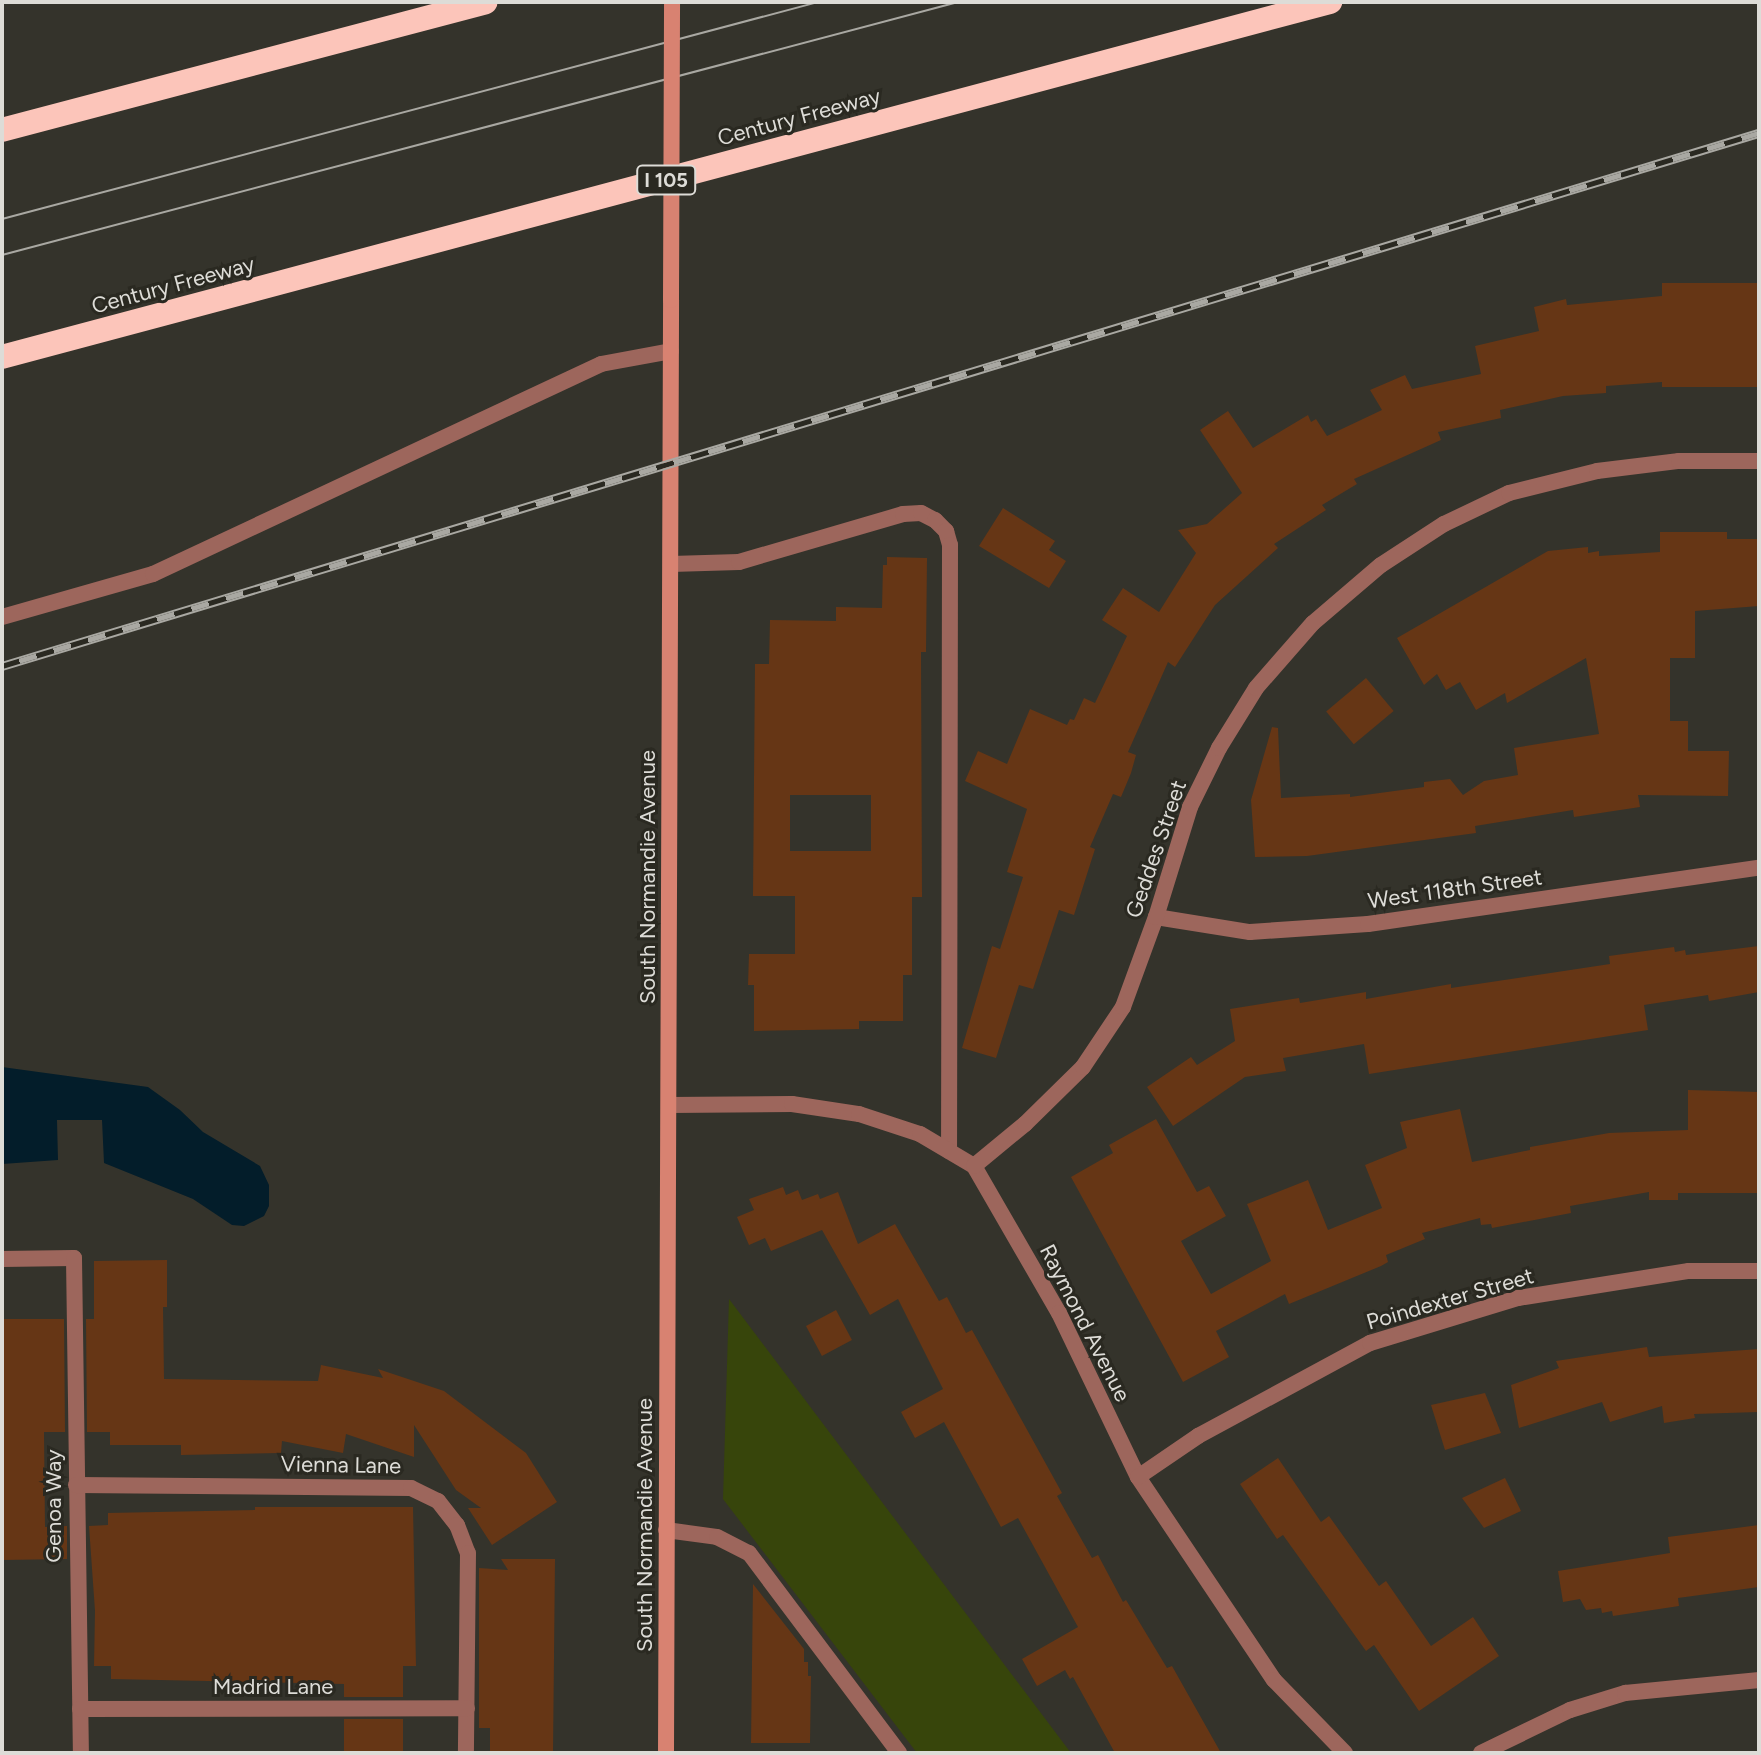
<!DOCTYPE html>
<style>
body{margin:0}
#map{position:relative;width:1761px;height:1755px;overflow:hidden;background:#34332b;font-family:Figtree,sans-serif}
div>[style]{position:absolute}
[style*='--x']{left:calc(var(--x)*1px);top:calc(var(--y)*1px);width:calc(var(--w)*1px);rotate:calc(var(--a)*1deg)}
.green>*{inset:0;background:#37450b}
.water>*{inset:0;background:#031d2a}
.building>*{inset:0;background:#663615;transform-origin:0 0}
.lane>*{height:16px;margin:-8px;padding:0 8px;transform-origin:8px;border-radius:8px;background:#9d665c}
.street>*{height:16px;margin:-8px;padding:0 8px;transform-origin:8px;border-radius:8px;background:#9d665c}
.secondary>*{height:16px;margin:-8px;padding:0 8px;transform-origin:8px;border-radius:8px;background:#d88271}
.highway>*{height:24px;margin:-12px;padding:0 12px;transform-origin:12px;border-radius:12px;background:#fcc5ba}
.tram>*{height:2px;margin:-1px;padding:0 1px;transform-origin:1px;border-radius:1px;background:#a9a8a2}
.rail>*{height:9px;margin-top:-4.5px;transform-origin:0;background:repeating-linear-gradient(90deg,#2a2921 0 18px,#a9a8a2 0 36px);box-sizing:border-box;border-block:2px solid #a9a8a2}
.secondary-bridge>*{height:16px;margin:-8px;padding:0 8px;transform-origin:8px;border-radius:8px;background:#d88271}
span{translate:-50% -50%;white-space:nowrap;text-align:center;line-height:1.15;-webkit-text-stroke:6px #2a2921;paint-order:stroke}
.shield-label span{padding:2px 6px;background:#2a2921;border:2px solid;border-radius:6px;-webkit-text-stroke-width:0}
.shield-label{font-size:20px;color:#dddcd7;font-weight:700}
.street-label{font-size:22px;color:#dddcd7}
.frame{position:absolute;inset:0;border:4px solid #dddcd7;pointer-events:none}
</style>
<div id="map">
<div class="green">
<div style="clip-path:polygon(729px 1299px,1071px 1753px,917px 1753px,723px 1499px)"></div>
</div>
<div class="water">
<div style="clip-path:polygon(2px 1067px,148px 1087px,180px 1110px,203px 1132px,260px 1166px,269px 1185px,269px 1206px,264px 1216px,244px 1226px,232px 1225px,193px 1199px,104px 1163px,102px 1120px,57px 1120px,58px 1160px,2px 1164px)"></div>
</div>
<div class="building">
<div style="clip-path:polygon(1662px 283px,1759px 283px,1759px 387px,1662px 387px,1662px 382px,1606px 386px,1606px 393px,1563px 396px,1500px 410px,1501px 418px,1438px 432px,1441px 440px,1354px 479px,1357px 484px,1322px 505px,1326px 510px,1274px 544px,1278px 548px,1215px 605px,1175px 667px,1168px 662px,1128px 752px,1136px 755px,1131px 773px,1121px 797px,1113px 794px,1090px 847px,1095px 849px,1074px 915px,1059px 910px,1033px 989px,1019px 985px,996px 1058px,962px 1048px,992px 946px,1000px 949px,1023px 877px,1007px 872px,1027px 809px,965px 781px,978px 751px,1007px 764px,1030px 709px,1067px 725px,1070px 719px,1074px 720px,1084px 698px,1095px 703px,1127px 636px,1102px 620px,1123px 588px,1159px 612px,1196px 553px,1178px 530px,1207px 524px,1242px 493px,1200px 430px,1228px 411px,1253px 448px,1308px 415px,1311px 422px,1316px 419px,1327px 436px,1382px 410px,1370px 390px,1405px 375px,1412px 389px,1481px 374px,1475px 346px,1539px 331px,1534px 307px,1566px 299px,1567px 305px,1662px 296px)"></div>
<div style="clip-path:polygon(1003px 508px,1055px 541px,1049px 550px,1066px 561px,1049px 588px,979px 546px)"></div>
<div style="clip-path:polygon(1660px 532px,1727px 532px,1727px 539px,1759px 539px,1759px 606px,1695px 611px,1695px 658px,1670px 658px,1670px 721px,1688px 721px,1688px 751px,1729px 751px,1728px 796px,1638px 795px,1640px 807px,1574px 817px,1573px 810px,1475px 826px,1476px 833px,1307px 856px,1255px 857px,1251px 800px,1272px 727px,1278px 728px,1281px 798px,1350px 794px,1350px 797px,1424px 787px,1424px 782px,1450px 779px,1463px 795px,1484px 781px,1518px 775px,1514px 748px,1599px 734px,1586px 658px,1507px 703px,1505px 693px,1476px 710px,1460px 682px,1446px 690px,1437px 674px,1424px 685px,1397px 638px,1548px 551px,1588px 547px,1588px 553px,1599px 551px,1599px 556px,1660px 552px)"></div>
<div style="clip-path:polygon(evenodd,887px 557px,927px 558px,926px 652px,921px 652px,922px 897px,912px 897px,912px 975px,903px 975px,903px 1021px,859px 1021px,859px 1029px,754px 1031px,754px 985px,748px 985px,749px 954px,795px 954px,795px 896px,753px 896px,755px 664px,769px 664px,770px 620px,836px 621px,836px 607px,882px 608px,883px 565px,887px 565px,887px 557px,790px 795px,871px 795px,871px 851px,790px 851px,790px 795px)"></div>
<div style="left:1366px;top:678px;width:43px;height:52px;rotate:50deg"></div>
<div style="clip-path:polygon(1759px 946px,1759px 992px,1709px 1001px,1708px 995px,1644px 1005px,1648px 1030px,1369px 1074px,1364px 1044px,1283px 1058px,1286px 1071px,1245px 1077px,1173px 1126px,1147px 1087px,1191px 1057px,1197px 1065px,1235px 1041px,1230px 1009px,1299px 998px,1300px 1003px,1366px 992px,1366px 999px,1451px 984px,1451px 988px,1610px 964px,1609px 956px,1674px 947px,1675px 952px,1685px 950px,1686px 955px)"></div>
<div style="clip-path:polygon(1688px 1090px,1759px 1092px,1759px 1193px,1678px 1193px,1678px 1200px,1649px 1200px,1649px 1192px,1570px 1206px,1571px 1213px,1492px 1228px,1491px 1224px,1481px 1225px,1480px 1218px,1422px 1233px,1425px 1239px,1386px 1255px,1388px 1262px,1381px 1266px,1289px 1304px,1285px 1294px,1216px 1331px,1229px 1357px,1183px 1382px,1071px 1177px,1113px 1153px,1109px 1145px,1156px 1119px,1197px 1192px,1209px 1186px,1226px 1216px,1181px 1241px,1211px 1294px,1271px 1261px,1247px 1204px,1308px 1180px,1328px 1230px,1382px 1208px,1365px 1165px,1407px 1148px,1400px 1122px,1460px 1109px,1472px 1162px,1530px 1150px,1530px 1147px,1609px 1133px,1688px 1130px)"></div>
<div style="clip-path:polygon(783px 1187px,786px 1195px,798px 1190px,802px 1200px,818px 1194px,820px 1199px,838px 1192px,858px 1244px,895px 1224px,939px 1301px,947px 1297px,966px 1333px,972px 1330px,1062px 1493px,1057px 1496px,1092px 1558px,1098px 1555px,1123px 1602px,1126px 1600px,1167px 1668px,1172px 1666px,1221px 1753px,1115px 1753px,1073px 1677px,1070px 1679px,1065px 1670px,1037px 1686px,1022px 1659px,1078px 1627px,1018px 1518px,1001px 1527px,944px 1422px,915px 1438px,901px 1412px,943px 1389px,898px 1299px,870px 1315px,822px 1230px,771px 1251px,765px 1238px,749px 1245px,737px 1217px,754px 1210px,749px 1199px)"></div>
<div style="clip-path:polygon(167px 1260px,167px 1307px,163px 1307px,164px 1379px,318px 1381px,321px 1365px,383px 1378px,378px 1369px,444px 1391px,526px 1453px,557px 1502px,492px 1545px,468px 1508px,481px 1508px,456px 1490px,414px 1425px,414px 1457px,346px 1434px,343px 1453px,282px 1441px,281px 1453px,181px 1455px,181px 1445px,110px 1445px,110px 1432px,87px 1432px,86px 1319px,94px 1319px,94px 1261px)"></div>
<div style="left:836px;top:1310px;width:34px;height:34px;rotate:62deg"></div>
<div style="clip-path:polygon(2px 1319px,64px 1319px,65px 1432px,44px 1432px,45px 1527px,67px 1526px,67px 1559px,2px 1560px)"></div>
<div style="clip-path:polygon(1647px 1347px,1649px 1357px,1759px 1349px,1759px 1412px,1694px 1414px,1695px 1418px,1664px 1423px,1662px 1406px,1610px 1422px,1602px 1402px,1519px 1428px,1511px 1385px,1559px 1368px,1556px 1361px)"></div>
<div style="clip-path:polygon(1485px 1393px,1501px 1433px,1445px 1450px,1431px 1405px)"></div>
<div style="clip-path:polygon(1278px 1458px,1321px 1522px,1329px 1516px,1379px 1586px,1386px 1581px,1431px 1646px,1473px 1617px,1499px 1656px,1419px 1711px,1374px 1645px,1366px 1651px,1283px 1535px,1277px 1539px,1240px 1484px)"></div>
<div style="clip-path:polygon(1505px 1478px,1521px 1511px,1484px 1528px,1462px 1498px)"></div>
<div style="clip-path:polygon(255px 1507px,413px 1507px,416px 1666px,403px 1666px,403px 1697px,344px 1697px,344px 1684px,111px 1679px,111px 1666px,94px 1666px,95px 1611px,89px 1526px,108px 1525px,108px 1513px,255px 1510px)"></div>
<div style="clip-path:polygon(1759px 1525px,1759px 1587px,1678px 1598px,1679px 1606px,1613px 1616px,1612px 1611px,1602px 1613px,1601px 1608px,1586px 1610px,1580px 1599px,1563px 1602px,1558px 1571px,1670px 1553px,1668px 1537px)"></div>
<div style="clip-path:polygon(501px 1559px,555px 1559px,553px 1753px,490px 1753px,490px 1728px,479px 1728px,479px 1568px,508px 1570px)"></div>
<div style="clip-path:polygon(753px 1584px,804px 1649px,804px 1662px,808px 1662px,808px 1676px,811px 1676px,810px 1743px,751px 1743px)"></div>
<div style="left:344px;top:1719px;width:59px;height:34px"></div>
</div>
<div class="lane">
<div style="--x:671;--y:564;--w:68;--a:-1.7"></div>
<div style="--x:739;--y:562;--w:171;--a:-16.3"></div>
<div style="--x:903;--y:514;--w:18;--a:-3"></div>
<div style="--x:921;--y:513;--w:16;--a:27"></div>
<div style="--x:935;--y:520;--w:16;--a:45"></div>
<div style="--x:946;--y:531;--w:15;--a:74"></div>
<div style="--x:950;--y:545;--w:606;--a:90.09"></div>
<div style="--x:2;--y:617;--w:157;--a:-15.9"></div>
<div style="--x:153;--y:574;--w:495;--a:-25.1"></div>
<div style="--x:601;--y:364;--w:71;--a:-10.5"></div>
<div style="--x:666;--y:1530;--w:51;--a:7.8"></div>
<div style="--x:717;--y:1537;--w:36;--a:27"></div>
<div style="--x:749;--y:1553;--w:250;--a:53.1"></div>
</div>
<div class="street">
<div style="--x:1156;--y:917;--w:95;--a:9.1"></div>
<div style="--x:1250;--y:932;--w:118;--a:-3.9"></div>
<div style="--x:1368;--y:924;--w:395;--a:-8.2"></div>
<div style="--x:670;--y:1105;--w:122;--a:-0.5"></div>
<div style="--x:792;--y:1104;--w:68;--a:8.5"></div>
<div style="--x:859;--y:1114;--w:64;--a:18.2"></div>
<div style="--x:920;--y:1134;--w:63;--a:30.7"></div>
<div style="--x:974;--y:1166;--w:170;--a:60"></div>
<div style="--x:1059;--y:1313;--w:182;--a:64.3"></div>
<div style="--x:1138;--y:1477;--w:244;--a:56.2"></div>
<div style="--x:1274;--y:1680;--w:102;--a:45.8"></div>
<div style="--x:974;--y:1166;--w:66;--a:-39.5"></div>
<div style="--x:1025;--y:1124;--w:81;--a:-44.5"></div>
<div style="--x:1083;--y:1067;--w:72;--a:-56.3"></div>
<div style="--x:1123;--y:1007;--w:96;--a:-69.9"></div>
<div style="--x:1156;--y:917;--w:115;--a:-72.8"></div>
<div style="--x:1190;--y:807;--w:66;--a:-63.8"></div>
<div style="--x:1219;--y:748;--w:70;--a:-58.3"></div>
<div style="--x:1256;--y:688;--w:86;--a:-48.8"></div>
<div style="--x:1313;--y:623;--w:89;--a:-40.5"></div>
<div style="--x:1381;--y:565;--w:75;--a:-33.1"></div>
<div style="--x:1444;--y:524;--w:72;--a:-25.5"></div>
<div style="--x:1509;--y:493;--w:91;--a:-14"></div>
<div style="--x:1597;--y:471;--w:83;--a:-7"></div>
<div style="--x:1679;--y:461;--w:80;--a:0"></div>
<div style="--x:2;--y:1259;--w:72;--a:-0.8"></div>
<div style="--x:74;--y:1258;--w:495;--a:89.2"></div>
<div style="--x:1138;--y:1477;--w:73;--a:-34.3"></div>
<div style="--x:1198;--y:1436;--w:196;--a:-28.4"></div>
<div style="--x:1370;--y:1343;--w:155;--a:-16.9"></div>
<div style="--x:1518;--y:1298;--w:173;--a:-9"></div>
<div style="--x:1689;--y:1271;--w:70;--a:0"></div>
<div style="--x:76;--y:1485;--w:335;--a:0.5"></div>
<div style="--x:411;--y:1488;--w:30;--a:26"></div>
<div style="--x:438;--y:1501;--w:31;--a:52"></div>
<div style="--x:457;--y:1525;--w:30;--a:69"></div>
<div style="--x:468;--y:1553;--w:200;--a:90.6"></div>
<div style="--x:80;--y:1709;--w:387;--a:-0.1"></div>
<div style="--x:1481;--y:1753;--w:99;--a:-25.8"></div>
<div style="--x:1570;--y:1710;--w:58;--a:-17.2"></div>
<div style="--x:1625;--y:1693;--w:135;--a:-5.5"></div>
</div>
<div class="secondary">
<div style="--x:666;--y:1753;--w:1453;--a:-89.8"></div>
</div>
<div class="highway">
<div style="--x:2;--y:130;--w:500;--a:-14.8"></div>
<div style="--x:2;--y:357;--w:1375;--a:-14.97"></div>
</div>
<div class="tram">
<div style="--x:2;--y:219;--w:844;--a:-14.89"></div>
<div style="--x:2;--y:255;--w:989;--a:-14.82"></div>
</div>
<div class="rail">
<div style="--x:2;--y:666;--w:1836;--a:-16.88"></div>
</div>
<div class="secondary-bridge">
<div style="--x:671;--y:300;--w:298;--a:-89.8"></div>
</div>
<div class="shield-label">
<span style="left:666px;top:180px">I 105</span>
</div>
<div class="street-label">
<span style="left:799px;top:117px;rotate:-15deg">Century Freeway</span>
<span style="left:173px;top:285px;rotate:-15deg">Century Freeway</span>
<span style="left:1156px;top:849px;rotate:-71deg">Geddes Street</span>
<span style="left:648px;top:877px;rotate:-90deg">South Normandie Avenue</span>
<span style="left:1455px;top:889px;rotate:-8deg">West 118th Street</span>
<span style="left:1450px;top:1299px;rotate:-16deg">Poindexter Street</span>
<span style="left:1085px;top:1323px;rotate:63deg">Raymond Avenue</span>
<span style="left:341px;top:1465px;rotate:1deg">Vienna Lane</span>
<span style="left:54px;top:1506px;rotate:-90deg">Genoa Way</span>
<span style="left:645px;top:1525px;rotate:-90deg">South Normandie Avenue</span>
<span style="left:273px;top:1687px">Madrid Lane</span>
</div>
<div class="frame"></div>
</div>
